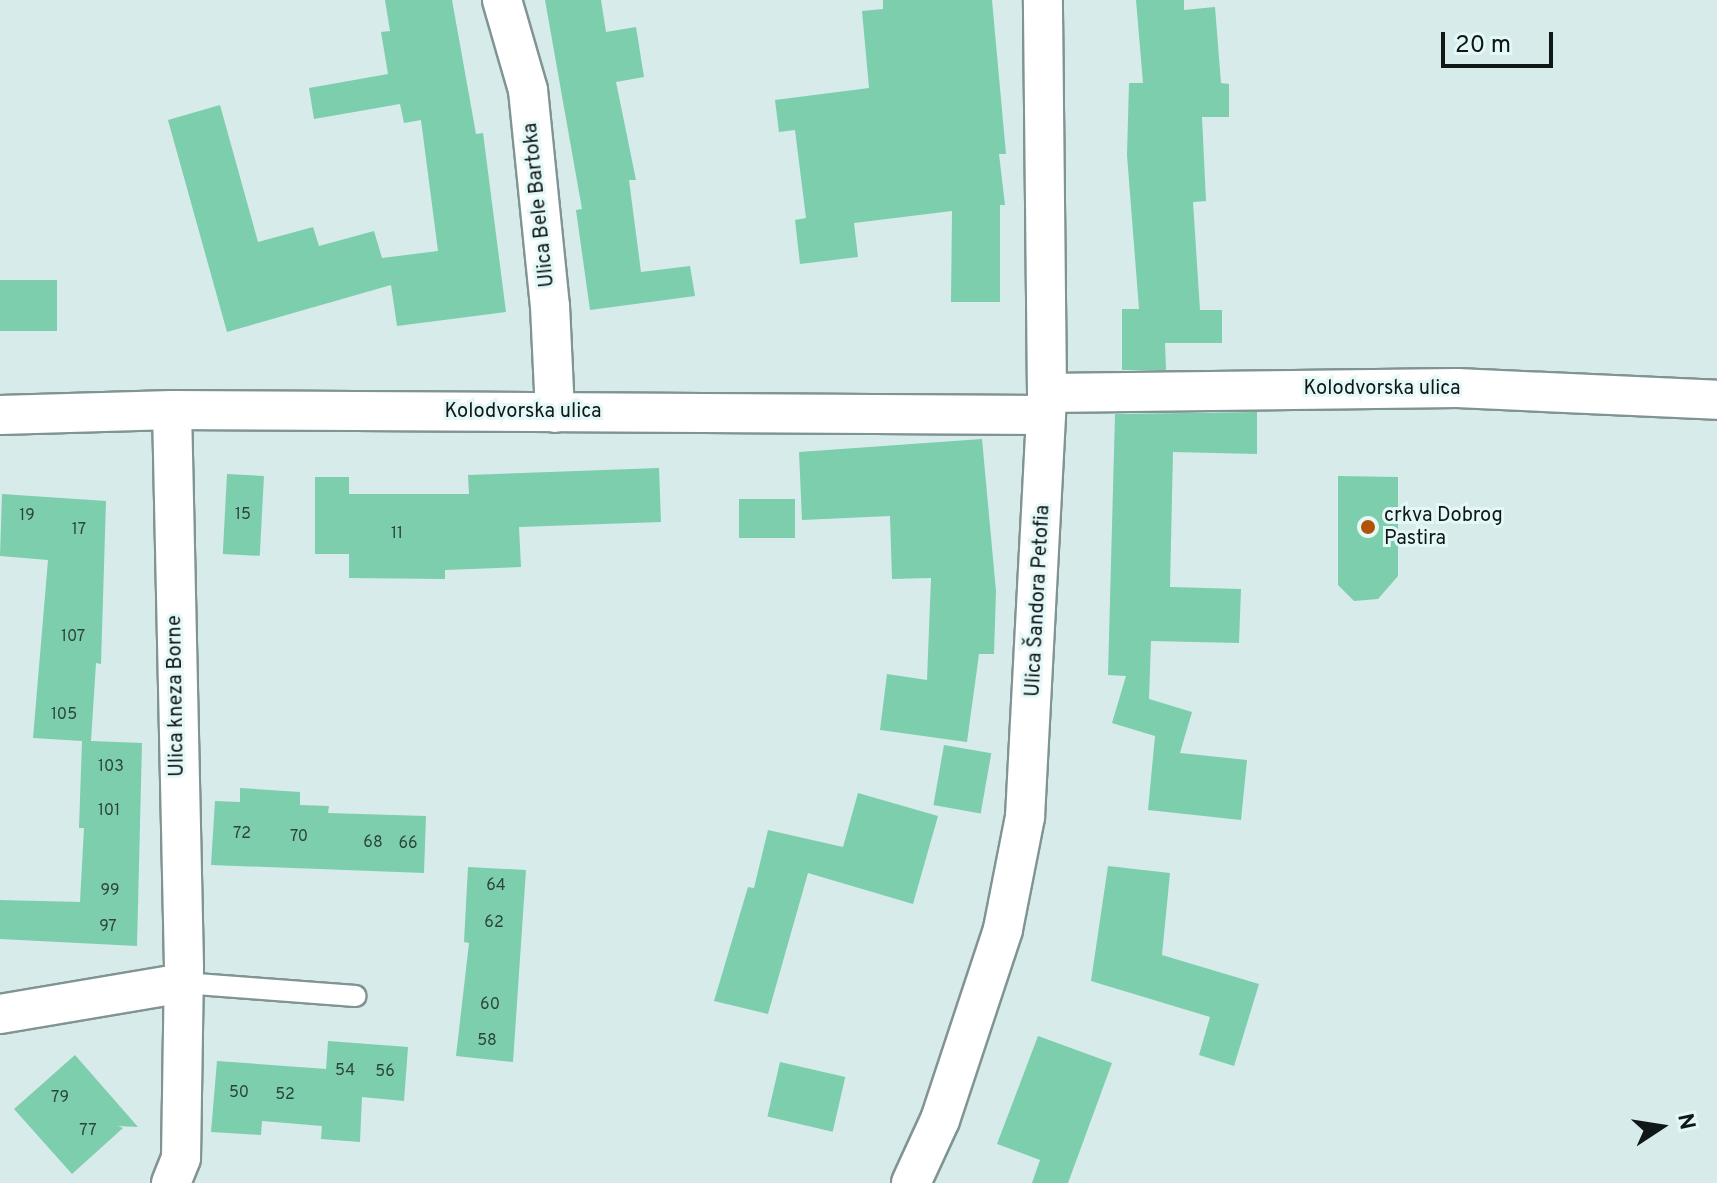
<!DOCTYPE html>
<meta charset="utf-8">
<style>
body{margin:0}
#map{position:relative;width:1717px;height:1183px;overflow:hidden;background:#d6ebea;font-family:Overpass,sans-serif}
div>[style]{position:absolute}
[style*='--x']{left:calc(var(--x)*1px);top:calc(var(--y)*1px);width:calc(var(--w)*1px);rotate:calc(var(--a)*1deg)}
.building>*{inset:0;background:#7dceac;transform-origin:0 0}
.roads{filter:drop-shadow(2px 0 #819494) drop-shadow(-2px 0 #819494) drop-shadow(0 2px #819494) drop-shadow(0 -2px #819494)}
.lane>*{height:20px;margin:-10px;padding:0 10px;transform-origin:10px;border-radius:10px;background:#fff}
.street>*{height:38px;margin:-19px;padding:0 19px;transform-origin:19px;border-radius:19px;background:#fff}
.dots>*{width:22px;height:22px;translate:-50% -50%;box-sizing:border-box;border:4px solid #e3f8f7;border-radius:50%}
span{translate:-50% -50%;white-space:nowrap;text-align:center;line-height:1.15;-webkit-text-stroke:6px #e3f8f7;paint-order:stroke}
.number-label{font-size:16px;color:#2b453c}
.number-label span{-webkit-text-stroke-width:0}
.street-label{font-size:20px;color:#101717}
.poi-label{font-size:20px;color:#101717}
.left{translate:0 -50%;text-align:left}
.north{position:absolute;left:1621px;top:1087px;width:80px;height:80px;-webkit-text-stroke:6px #e3f8f7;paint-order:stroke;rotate:78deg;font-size:22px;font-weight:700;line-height:32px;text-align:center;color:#101717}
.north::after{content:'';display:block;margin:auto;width:28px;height:36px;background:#101717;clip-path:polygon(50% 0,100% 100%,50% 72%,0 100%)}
.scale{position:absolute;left:1441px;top:32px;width:112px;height:36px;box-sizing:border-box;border:4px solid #101717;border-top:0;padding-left:10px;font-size:24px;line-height:28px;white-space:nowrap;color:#101717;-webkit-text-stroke:6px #e3f8f7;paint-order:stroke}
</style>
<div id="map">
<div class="building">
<div style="clip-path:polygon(385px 0,452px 0,476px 134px,483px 133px,506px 312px,397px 326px,391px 285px,227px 332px,168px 120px,220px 105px,258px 242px,313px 227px,319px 246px,374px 231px,382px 258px,438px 251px,421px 120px,404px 123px,400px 104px,314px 119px,309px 88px,388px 74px,381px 32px,390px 31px)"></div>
<div style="clip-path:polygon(545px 0,601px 0,606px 32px,636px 27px,644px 77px,616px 82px,636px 180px,629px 180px,641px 272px,690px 266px,695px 296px,590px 310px,576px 210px,582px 209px)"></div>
<div style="clip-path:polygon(883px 0,992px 0,1006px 154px,999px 154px,1005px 205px,1000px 205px,1000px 302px,951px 302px,952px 211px,854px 223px,858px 257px,800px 264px,795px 220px,806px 218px,795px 130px,779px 132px,775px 100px,869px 88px,862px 11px,883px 9px)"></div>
<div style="clip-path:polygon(1136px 0,1184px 0,1184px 10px,1215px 7px,1221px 83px,1229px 84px,1229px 117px,1202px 117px,1206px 201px,1193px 202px,1200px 310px,1222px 310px,1222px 343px,1165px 343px,1166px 370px,1122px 370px,1122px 309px,1139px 309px,1127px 155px,1129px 83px,1143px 83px)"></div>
<div style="left:0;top:280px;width:57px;height:51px"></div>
<div style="clip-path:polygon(1257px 412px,1257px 454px,1173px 452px,1170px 587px,1241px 589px,1239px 643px,1151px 641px,1149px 699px,1192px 712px,1180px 753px,1247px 760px,1241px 820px,1148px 810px,1155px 736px,1112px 723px,1126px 676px,1108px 675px,1115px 414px)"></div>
<div style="clip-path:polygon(982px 439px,996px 591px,994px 654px,979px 654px,967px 742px,880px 730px,887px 674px,927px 680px,931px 578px,892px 579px,890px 516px,802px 520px,799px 452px)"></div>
<div style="clip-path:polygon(659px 468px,661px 522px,519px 527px,521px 567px,445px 570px,445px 579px,349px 578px,349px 554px,315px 554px,315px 477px,349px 477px,349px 494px,469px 494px,468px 475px)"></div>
<div style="left:227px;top:474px;width:37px;height:80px;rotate:3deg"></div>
<div style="clip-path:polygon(1338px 476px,1398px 477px,1398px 576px,1378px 599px,1354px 601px,1338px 585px)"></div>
<div style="clip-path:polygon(2px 494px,106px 501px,101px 664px,96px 663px,91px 741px,142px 743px,137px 946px,0 939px,0 900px,80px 902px,84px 828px,79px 828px,82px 741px,33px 738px,48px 560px,0 556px)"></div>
<div style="left:795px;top:499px;width:39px;height:56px;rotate:90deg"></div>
<div style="left:944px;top:745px;width:48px;height:61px;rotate:10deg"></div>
<div style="clip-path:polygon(240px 788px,300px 792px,300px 805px,329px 806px,328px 813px,426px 816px,424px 873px,211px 865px,215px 801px,240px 802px)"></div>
<div style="clip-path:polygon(858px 793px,938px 816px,913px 904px,808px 873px,768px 1014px,714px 1001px,748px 887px,754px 888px,768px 830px,843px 847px)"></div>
<div style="clip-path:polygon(1108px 866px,1170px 873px,1162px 955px,1259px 984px,1234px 1066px,1199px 1055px,1210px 1017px,1091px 981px)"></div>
<div style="clip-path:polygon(468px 867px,526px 870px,513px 1062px,456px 1056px,469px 943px,464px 942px)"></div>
<div style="clip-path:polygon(1038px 1036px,1112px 1063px,1068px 1183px,1032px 1183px,1040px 1160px,997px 1144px)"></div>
<div style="clip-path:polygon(328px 1041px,408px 1047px,404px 1101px,362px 1097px,360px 1142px,321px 1139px,322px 1126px,262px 1121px,261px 1135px,211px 1132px,217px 1061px,326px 1069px)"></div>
<div style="clip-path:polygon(75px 1055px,138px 1127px,118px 1126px,123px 1128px,72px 1174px,14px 1109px)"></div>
<div style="left:780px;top:1062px;width:67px;height:56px;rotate:13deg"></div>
</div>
<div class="roads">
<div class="lane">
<div style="--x:183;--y:983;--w:173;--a:4.3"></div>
</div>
<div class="street">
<div style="--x:502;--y:0;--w:94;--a:73.9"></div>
<div style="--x:528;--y:90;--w:217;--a:84.2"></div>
<div style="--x:550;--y:306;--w:107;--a:87.3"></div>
<div style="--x:1047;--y:393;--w:410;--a:-0.7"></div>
<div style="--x:1457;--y:388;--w:260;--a:2.6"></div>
<div style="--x:0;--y:415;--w:172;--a:-1.7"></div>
<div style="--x:172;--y:410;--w:874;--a:0.33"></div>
<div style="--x:0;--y:1014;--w:186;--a:-9.6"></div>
<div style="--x:171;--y:1183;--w:27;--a:-68"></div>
<div style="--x:181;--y:1158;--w:191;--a:-89.1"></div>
<div style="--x:184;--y:967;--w:557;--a:-91.23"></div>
<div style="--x:911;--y:1183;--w:69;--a:-65.3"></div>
<div style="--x:940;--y:1120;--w:201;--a:-71.7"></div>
<div style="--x:1003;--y:929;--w:114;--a:-78.9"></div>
<div style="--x:1025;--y:817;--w:425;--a:-87"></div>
<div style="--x:1047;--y:393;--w:393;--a:-90.6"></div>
</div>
</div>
<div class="dots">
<div style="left:1368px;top:527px;background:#b15206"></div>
</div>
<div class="number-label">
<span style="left:243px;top:515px">15</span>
<span style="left:27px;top:516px">19</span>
<span style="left:79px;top:530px">17</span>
<span style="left:397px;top:534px">11</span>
<span style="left:73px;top:637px">107</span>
<span style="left:64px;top:715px">105</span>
<span style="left:111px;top:767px">103</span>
<span style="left:109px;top:811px">101</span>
<span style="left:242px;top:834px">72</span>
<span style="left:299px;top:837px">70</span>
<span style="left:373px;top:843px">68</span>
<span style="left:408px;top:844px">66</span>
<span style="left:496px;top:886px">64</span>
<span style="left:110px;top:891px">99</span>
<span style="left:494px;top:923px">62</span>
<span style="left:108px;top:927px">97</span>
<span style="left:490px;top:1005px">60</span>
<span style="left:487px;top:1041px">58</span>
<span style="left:345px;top:1071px">54</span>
<span style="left:385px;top:1072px">56</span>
<span style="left:239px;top:1093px">50</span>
<span style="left:285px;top:1095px">52</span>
<span style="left:60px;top:1098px">79</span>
<span style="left:88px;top:1131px">77</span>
</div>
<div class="street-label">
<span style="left:540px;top:205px;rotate:-96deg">Ulica Bele Bartoka</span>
<span style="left:1382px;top:389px">Kolodvorska ulica</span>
<span style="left:523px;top:412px">Kolodvorska ulica</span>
<span style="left:1039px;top:601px;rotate:-87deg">Ulica Šandora Petofia</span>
<span style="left:177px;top:696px;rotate:-91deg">Ulica kneza Borne</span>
</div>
<div class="poi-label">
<span class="left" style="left:1384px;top:528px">crkva Dobrog<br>Pastira</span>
</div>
<div class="north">N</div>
<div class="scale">20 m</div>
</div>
